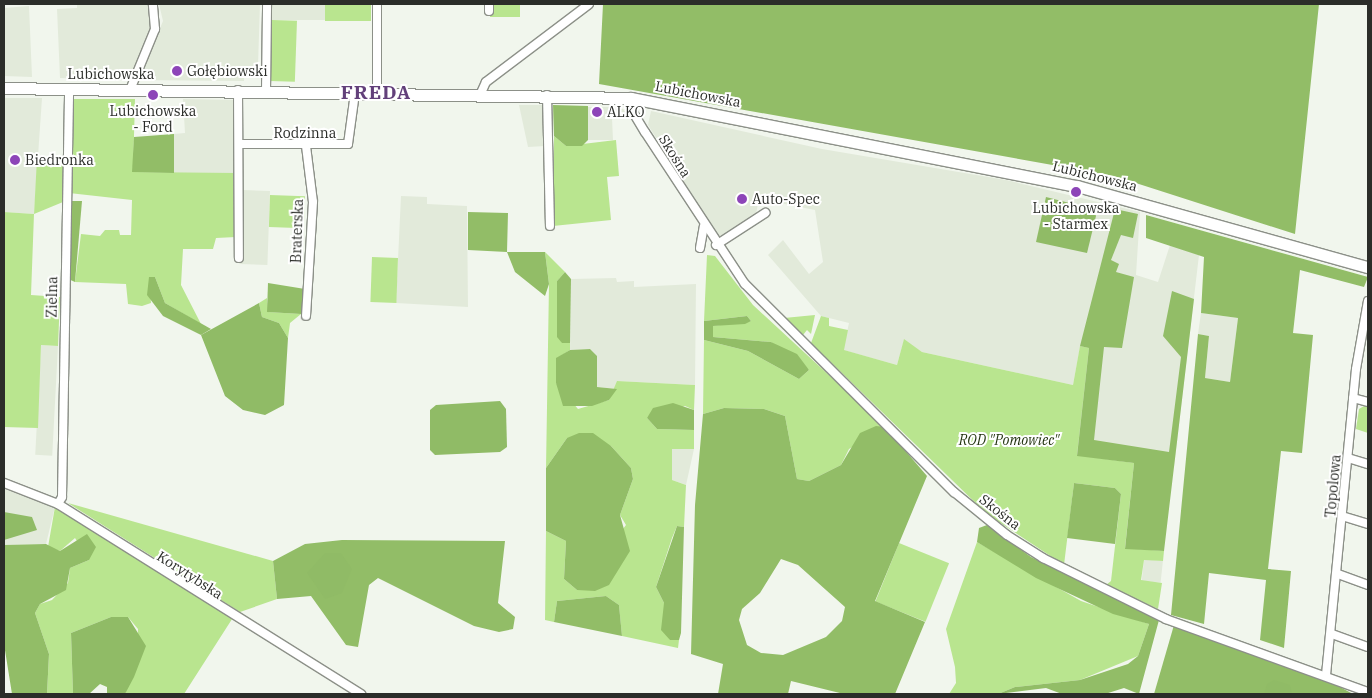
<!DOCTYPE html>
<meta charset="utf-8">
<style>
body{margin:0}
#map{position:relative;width:1372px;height:698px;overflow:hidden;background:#f1f6ed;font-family:"IBM Plex Serif",serif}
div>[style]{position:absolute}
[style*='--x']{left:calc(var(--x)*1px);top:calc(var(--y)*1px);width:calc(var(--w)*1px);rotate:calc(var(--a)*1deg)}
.built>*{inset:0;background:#e2eada;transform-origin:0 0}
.green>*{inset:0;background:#b9e58f;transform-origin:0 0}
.forest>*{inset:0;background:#92bd67}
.water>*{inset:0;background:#90bb66}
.roads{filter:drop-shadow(1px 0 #8c9088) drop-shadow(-1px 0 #8c9088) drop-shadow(0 1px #8c9088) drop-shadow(0 -1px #8c9088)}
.street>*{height:8px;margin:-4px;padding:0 4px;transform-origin:4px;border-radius:4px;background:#fff}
.secondary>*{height:11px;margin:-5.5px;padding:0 5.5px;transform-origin:5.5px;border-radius:5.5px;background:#fff}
.dots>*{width:14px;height:14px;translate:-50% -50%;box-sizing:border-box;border:2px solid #fff;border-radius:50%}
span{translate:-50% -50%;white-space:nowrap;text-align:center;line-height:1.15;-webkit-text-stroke:4px #fff;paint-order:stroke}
.poi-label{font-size:14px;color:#2b2d29}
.left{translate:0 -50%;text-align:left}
.street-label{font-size:14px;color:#2b2d29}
.park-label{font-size:14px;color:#1e2f0b;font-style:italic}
.district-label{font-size:19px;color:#62407a;font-weight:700;letter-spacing:1px}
.frame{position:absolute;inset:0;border:5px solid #2b2d29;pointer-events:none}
</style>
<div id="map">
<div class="built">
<div style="clip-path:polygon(77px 4px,149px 4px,153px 22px,131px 80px,60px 78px,57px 9px,77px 8px)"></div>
<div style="clip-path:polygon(159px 4px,260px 4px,258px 66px,244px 66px,244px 81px,139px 80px,163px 21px)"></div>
<div style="left:272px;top:4px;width:53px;height:16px"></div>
<div style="clip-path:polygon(29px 6px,32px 77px,4px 76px,4px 8px)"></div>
<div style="clip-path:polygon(4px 98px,42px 98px,34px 214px,4px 212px)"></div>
<div style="clip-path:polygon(183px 99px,235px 100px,237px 173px,174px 173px,174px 134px,185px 133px)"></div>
<div style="clip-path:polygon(519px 105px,544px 105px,545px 146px,528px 147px)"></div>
<div style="clip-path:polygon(588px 107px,622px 107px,628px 117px,612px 118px,613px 140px,588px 140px)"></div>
<div style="clip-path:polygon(651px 111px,822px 149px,1006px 180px,1140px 212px,1136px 275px,1158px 282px,1170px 245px,1199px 255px,1174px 467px,1077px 456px,1080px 347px,1073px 385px,922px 352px,904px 340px,897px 365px,843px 350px,849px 323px,821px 316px,768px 255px,783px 240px,809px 274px,823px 262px,815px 210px,759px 199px,756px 214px,723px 236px,717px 235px,648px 125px)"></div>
<div style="left:242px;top:190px;width:28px;height:74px;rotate:2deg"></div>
<div style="clip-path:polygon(401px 196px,427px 197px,427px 204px,467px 206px,468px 307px,396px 303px)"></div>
<div style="clip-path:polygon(616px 278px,617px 282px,634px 281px,634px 287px,696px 284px,695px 385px,617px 381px,617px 389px,597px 387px,590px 349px,570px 350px,571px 279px)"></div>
<div style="clip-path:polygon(1201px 313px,1238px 318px,1230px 382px,1205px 378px,1209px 336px,1198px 334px)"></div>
<div style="left:41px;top:345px;width:17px;height:110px;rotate:3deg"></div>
<div style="clip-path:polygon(672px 449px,694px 449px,686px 485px,672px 480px)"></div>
<div style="clip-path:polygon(4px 489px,55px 507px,46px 544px,4px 545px)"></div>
<div style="left:1144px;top:559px;width:19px;height:22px;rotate:6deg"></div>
</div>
<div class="green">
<div style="left:325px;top:4px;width:46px;height:17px"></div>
<div style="left:490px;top:4px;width:30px;height:13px"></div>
<div style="left:272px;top:20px;width:25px;height:61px;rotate:2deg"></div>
<div style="clip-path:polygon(73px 99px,135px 99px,133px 172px,237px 173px,236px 237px,216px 238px,213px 249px,183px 249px,181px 285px,201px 324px,165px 303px,155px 277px,149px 277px,151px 303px,142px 306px,128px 304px,126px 284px,75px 282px,81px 234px,100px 236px,105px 230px,119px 230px,120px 235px,131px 235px,132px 200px,69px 193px)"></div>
<div style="clip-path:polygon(554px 136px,566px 146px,616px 140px,619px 176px,607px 177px,611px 220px,553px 226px)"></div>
<div style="clip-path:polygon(37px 158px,65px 159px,63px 202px,34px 214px,31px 295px,60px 297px,58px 346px,41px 345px,38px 428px,4px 427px,4px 212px,34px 214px)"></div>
<div style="left:270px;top:195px;width:35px;height:32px;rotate:2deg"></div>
<div style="clip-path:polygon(545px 252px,565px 272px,557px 281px,562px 343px,570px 343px,570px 350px,556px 359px,556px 383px,578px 409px,609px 400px,617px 381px,695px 385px,694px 410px,685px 406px,647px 418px,657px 429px,694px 430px,694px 449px,672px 449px,672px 480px,686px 485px,684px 527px,677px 526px,672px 538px,656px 587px,664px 603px,670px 640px,679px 640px,678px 648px,622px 636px,619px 605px,606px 596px,557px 601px,554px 622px,545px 620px,546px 531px,566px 541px,564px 579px,577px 590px,626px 525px,620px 515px,633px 479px,631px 468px,611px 446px,567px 438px,546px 468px,549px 284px)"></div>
<div style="clip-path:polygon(707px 255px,715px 256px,753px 305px,885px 427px,849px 449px,841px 465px,809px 481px,797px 479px,785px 416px,764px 409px,724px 408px,703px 414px,704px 340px,748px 351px,799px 379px,809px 370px,771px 342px,713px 337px,713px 326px,751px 321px,747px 316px,704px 321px)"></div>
<div style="left:372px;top:257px;width:26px;height:45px;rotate:2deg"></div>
<div style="clip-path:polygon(267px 298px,268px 312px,301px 314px,290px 323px,288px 338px,279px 323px,262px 317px,259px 303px)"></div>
<div style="clip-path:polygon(815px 315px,811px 334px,807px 330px,803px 335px,784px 318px)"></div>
<div style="clip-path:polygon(821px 316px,829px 318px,829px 326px,848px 330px,844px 350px,897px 365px,904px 339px,922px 352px,1073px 385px,1080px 346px,1089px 348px,1077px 455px,1134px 463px,1125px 548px,1164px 551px,1163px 561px,1144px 560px,1141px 580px,1162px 583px,1158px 609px,1106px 585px,1111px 581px,1121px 494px,1115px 488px,1074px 483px,1064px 565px,987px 514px,811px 343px)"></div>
<div style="clip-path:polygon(1364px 406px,1368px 407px,1368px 433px,1356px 429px,1359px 409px)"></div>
<div style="clip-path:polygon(68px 503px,273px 561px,277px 599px,240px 612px)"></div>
<div style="clip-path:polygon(55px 507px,234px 616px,184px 694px,125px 694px,137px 660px,138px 629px,128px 617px,111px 617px,71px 633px,73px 694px,47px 694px,49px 654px,35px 613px,40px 604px,52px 600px,68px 583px,70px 568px,89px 560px,75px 538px,60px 551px,48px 547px)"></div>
<div style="clip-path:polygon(977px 542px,1081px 601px,1149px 624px,1138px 656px,1080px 680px,1015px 687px,998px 694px,949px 694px,956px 683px,955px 667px,946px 629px)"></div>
<div style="left:899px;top:543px;width:54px;height:63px;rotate:22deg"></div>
</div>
<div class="forest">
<div style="clip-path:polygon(603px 4px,1319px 4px,1295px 234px,1114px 176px,599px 84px)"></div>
<div style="clip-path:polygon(553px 105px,588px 106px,588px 140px,582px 146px,566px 146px,554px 136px)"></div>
<div style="clip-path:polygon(174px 134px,174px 173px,132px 172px,134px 137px)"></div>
<div style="clip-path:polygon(71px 201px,82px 201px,75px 282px,66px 278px)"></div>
<div style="clip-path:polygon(1115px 209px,1138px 214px,1133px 238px,1121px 235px,1111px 260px,1119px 264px,1116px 272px,1134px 277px,1122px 348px,1104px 347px,1094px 440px,1169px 452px,1181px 357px,1163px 336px,1172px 291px,1194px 299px,1164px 551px,1125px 549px,1134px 463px,1077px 456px,1089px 348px,1080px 346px)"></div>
<div style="clip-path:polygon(468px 212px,508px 213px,507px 252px,545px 252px,549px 284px,545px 296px,515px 272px,507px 252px,468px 250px)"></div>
<div style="clip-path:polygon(1146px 215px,1368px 277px,1364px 287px,1300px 270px,1293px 333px,1313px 335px,1302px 453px,1281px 451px,1268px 569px,1291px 571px,1284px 648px,1260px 640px,1266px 580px,1209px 573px,1204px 624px,1171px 615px,1198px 334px,1209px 336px,1205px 378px,1230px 382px,1238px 318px,1201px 313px,1204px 257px,1146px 238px)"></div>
<div style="clip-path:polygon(565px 272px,571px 279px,570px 343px,562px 343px,557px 337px,557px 281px)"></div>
<div style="clip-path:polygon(149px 277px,155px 277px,165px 303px,211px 329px,201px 335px,163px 316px,147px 295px)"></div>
<div style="clip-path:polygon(268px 283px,305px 289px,301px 314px,267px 312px)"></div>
<div style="clip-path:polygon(747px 316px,751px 321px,745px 324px,713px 326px,713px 337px,771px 342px,797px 354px,809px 370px,799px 379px,748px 351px,704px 340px,704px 321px)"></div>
<div style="clip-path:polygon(590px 349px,597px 356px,597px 387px,617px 389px,609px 400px,592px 406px,563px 406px,556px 383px,556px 358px,570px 350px)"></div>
<div style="clip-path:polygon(673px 403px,694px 410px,694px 430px,657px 429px,647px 418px,653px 408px)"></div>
<div style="clip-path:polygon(evenodd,724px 408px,764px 409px,785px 416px,797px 479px,809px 481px,841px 465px,860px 433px,876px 426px,885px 427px,927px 476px,875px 601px,925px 622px,895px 694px,844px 694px,791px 681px,788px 694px,718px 694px,723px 664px,691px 654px,695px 505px,703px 414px,724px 408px,781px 559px,798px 565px,845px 607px,842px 621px,826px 637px,783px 655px,761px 653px,747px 645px,739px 620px,742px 609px,760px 593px,781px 559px)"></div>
<div style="clip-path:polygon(579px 433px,593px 433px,611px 446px,631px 468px,633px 479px,620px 515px,630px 551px,609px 585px,595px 591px,577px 590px,564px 579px,566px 541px,546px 531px,546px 468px,567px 438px)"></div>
<div style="clip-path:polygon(1074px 483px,1115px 488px,1121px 494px,1115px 544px,1067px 538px)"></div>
<div style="clip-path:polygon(987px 525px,1031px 557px,1159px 620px,1139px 694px,1124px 688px,1105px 694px,1062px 694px,1046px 688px,998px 694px,1015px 687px,1080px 680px,1128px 664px,1138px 656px,1149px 624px,1113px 614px,1036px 578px,977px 542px,979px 528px)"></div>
<div style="clip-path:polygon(677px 526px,684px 527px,681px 633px,679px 640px,670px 640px,661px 630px,664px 603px,656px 587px)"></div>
<div style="clip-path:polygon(87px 534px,96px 547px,89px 560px,70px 568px,66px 590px,40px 604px,35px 613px,49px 654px,47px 694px,12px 694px,4px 644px,4px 545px,46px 544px,60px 551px)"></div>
<div style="clip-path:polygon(342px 540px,505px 541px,498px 603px,515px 617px,513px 629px,499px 632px,474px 626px,378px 578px,369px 585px,358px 647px,346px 645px,311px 596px,277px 599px,273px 561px,305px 544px)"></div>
<div style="clip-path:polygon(606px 596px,619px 605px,622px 636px,554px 622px,557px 601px)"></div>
<div style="clip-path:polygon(1174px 625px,1305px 668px,1353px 694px,1154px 694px)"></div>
</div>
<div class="water">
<div style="clip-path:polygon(1046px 197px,1093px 209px,1096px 216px,1087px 253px,1036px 242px)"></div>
<div style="clip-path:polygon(259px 303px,262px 317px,279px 323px,288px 338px,284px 405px,265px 415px,243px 410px,225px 396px,201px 335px)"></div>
<div style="clip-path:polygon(500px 401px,506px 409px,507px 447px,500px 452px,435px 455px,430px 450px,430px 410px,436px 405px)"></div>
<div style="clip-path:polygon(4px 512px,32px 517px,37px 530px,4px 540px)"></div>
<div style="clip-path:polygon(325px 553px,341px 553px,352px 569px,342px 593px,325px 599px,307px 573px)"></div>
<div style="clip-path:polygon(111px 617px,128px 617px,146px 646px,134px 677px,125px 694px,107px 694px,107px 687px,100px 684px,89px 694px,73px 694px,71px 633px)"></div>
<div style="clip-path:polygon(1274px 680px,1290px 685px,1292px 694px,1264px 694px,1267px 684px)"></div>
</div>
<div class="roads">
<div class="street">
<div style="--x:377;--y:4;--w:89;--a:90"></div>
<div style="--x:489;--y:4;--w:7;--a:90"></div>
<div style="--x:130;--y:90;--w:66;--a:-67.7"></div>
<div style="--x:155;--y:29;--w:25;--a:-95"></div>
<div style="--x:238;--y:90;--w:168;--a:89.7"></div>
<div style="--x:266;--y:91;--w:87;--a:-89.3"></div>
<div style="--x:481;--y:93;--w:12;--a:-66"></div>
<div style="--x:486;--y:82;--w:129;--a:-37.1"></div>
<div style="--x:547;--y:95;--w:131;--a:88.7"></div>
<div style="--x:631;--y:98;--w:11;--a:90"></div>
<div style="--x:631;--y:109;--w:27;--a:59"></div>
<div style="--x:645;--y:132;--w:182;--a:56.7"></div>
<div style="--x:745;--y:284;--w:295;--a:44.9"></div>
<div style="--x:954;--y:492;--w:68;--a:39.1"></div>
<div style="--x:1007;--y:535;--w:43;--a:32.6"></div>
<div style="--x:1043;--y:558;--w:137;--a:26.4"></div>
<div style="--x:1166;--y:619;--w:215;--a:19.9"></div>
<div style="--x:239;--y:144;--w:109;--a:0"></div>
<div style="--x:348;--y:144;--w:51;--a:-82.2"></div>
<div style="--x:306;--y:146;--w:56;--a:82.9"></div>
<div style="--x:313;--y:202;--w:114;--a:93.5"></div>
<div style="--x:716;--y:245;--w:59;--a:-33.1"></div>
<div style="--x:700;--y:248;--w:22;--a:-80"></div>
<div style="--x:1353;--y:398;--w:16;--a:15"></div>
<div style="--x:1348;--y:458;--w:21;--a:17"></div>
<div style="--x:4;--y:483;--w:58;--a:21.3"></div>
<div style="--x:58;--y:504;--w:358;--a:32.1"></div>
<div style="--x:58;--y:504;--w:8;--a:-60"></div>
<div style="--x:62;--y:497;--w:408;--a:-89"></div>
<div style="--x:1342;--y:516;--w:27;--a:17"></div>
<div style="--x:1338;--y:574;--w:32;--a:20"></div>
<div style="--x:1332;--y:634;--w:38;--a:20"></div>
<div style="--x:1326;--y:675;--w:307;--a:-84.4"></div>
<div style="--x:1356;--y:369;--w:69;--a:-80"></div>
</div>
<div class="secondary">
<div style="--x:4;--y:88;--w:627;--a:0.91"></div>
<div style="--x:631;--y:98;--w:455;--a:11.2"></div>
<div style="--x:1077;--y:186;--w:302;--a:15.6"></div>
</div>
</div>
<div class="dots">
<div style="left:177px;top:71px;background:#8d45b8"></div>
<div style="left:153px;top:95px;background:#8d45b8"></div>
<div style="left:597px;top:112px;background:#8d45b8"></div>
<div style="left:15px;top:160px;background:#8d45b8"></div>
<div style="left:1076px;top:192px;background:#8d45b8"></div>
<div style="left:742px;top:199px;background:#8d45b8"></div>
</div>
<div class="poi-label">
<span class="left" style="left:187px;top:71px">Gołębiowski</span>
<span style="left:153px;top:119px">Lubichowska<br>- Ford</span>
<span class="left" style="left:607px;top:112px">ALKO</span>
<span class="left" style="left:25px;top:160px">Biedronka</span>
<span class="left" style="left:752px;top:199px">Auto-Spec</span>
<span style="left:1076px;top:216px">Lubichowska<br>- Starmex</span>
</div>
<div class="street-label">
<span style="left:111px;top:74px">Lubichowska</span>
<span style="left:698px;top:94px;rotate:11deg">Lubichowska</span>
<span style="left:305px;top:133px">Rodzinna</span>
<span style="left:675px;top:156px;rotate:58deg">Skośna</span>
<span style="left:1095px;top:176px;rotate:14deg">Lubichowska</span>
<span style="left:297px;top:231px;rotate:-88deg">Braterska</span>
<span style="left:52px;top:297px;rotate:-89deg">Zielna</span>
<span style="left:1333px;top:486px;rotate:-85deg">Topolowa</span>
<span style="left:1000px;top:512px;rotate:38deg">Skośna</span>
<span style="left:190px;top:575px;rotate:33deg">Korytybska</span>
</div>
<div class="park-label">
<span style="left:1009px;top:440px">ROD "Pomowiec"</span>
</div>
<div class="district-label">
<span style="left:376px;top:93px">FREDA</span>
</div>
<div class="frame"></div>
</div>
